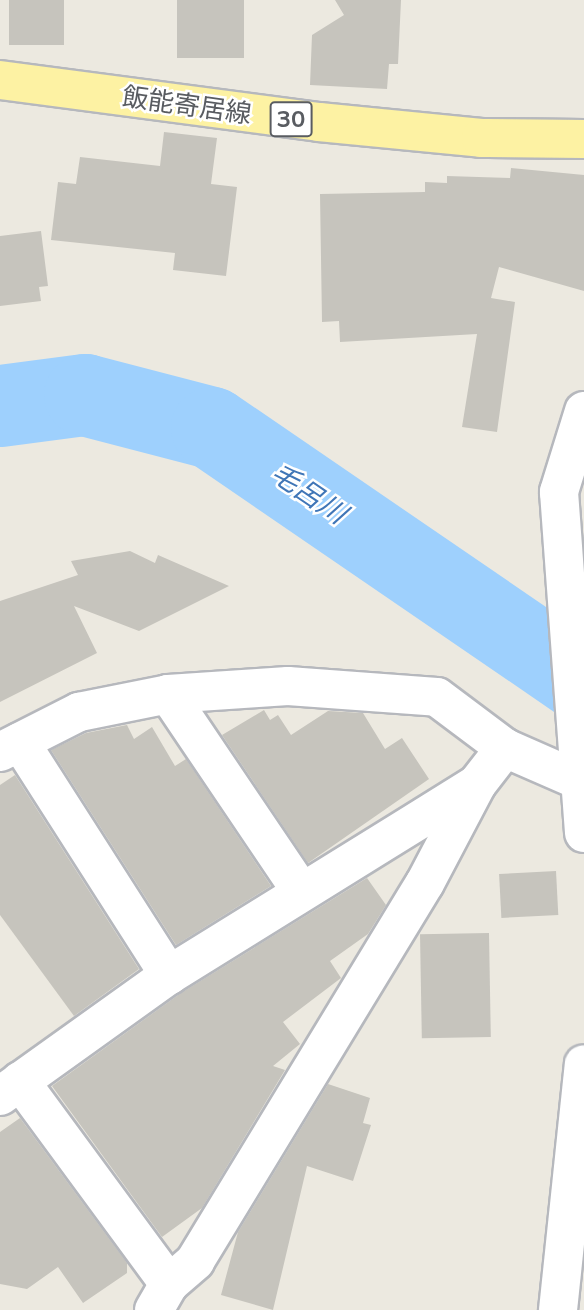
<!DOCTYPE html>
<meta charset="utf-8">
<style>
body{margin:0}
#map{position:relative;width:584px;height:1310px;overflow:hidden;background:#ece9e0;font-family:Mulish,"Noto Sans JP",sans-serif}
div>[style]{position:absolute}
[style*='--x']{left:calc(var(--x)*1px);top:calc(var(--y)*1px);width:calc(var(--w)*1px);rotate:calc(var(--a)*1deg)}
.river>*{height:82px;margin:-41px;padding:0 41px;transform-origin:41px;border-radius:41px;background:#9ed0fd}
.building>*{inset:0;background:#c6c4bd;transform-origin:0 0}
.roads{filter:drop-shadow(2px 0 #b6b8bd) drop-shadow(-2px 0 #b6b8bd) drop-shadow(0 2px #b6b8bd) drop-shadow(0 -2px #b6b8bd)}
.street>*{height:38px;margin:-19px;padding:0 19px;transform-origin:19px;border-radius:19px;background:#fff}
.secondary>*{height:38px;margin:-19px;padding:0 19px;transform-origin:19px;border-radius:19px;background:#fff}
.primary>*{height:38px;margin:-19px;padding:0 19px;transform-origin:19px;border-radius:19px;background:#fdf2a3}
span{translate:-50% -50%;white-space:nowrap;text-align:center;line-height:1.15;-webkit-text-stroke:5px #fff;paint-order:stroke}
.shield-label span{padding:2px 5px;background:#fff;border:2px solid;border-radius:5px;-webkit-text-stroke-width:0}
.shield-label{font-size:24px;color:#595c61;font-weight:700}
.street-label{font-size:26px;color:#595c61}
.water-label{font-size:28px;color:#4076b7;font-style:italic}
</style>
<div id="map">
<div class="river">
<div style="--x:0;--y:406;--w:86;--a:-7.4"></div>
<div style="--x:85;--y:395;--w:131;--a:14.6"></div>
<div style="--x:212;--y:428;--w:451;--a:34.4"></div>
</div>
<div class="building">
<div style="left:9px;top:0;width:55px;height:45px"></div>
<div style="left:177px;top:0;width:67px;height:58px"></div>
<div style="clip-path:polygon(335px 0,401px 0,398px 64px,389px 64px,387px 89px,310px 85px,312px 35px,344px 15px)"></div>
<div style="clip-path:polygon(164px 132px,217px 138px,211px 184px,237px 187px,226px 276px,173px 270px,175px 253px,51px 240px,58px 182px,76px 184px,80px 157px,160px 166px)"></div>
<div style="clip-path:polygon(511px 168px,584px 175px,584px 291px,499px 267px,491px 298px,515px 302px,497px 432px,462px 427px,477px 334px,340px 342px,339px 321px,322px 322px,320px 194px,425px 192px,425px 182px,447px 183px,447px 176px,510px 178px)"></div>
<div style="clip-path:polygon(41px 231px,48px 286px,39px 287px,41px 301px,0 306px,0 236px)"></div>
<div style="clip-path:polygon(130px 551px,155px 563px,158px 555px,229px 586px,139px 631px,74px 606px,97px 653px,0 702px,0 601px,78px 575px,71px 561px)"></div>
<div style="clip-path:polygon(264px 710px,270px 720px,278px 715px,291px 735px,328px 711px,363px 713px,385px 749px,402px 738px,429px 779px,308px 863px,222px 735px)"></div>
<div style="clip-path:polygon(127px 725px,134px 739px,152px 727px,175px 766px,186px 759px,271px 886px,176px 945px,51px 750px,86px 733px)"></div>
<div style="clip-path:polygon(15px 775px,139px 969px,74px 1016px,0 915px,0 785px)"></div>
<div style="left:556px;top:871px;width:44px;height:57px;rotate:87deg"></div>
<div style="clip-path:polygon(367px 878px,386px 905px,368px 934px,330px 961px,341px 978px,283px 1022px,300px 1044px,273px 1066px,285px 1070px,202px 1208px,162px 1237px,52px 1086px,181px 993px)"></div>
<div style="left:489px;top:933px;width:104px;height:69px;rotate:89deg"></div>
<div style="clip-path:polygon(328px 1084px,370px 1098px,363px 1123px,371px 1125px,353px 1181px,307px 1166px,273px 1310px,221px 1295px,238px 1232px)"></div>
<div style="clip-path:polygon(20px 1118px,127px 1263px,127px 1273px,83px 1303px,58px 1267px,27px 1289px,0 1284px,0 1132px)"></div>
</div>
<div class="roads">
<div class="street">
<div style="--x:168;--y:694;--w:236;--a:56"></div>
<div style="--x:20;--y:742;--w:277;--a:57.4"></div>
<div style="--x:0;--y:752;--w:89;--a:-26.9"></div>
<div style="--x:79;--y:712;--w:91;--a:-11.4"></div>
<div style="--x:168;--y:694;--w:120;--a:-3.8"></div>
<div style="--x:288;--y:686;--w:149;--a:4.2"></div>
<div style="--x:437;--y:697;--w:85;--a:36.9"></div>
<div style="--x:505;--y:748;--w:77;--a:23.6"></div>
<div style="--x:20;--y:1081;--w:252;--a:53.7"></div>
<div style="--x:0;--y:1096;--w:208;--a:-35.6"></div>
<div style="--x:169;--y:975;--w:362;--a:-31.8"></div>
<div style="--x:477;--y:784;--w:46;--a:-52.1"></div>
<div style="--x:154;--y:1310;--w:30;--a:-60"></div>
<div style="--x:169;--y:1284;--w:35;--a:-41"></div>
<div style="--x:195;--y:1261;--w:442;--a:-58.7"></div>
<div style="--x:425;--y:883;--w:112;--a:-62.3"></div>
</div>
<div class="secondary">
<div style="--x:584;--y:411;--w:85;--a:107.2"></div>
<div style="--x:559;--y:492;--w:342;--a:85.8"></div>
<div style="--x:558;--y:1310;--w:247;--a:-84"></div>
</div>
<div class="primary">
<div style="--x:0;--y:80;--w:322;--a:7.5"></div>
<div style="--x:319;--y:122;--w:163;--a:5.6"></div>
<div style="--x:481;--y:138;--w:103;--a:0.6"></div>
</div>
</div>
<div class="shield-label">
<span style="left:291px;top:119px">30</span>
</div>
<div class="street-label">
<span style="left:187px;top:105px;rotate:8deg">飯能寄居線</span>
</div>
<div class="water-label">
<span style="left:309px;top:493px;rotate:34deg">毛呂川</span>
</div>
</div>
